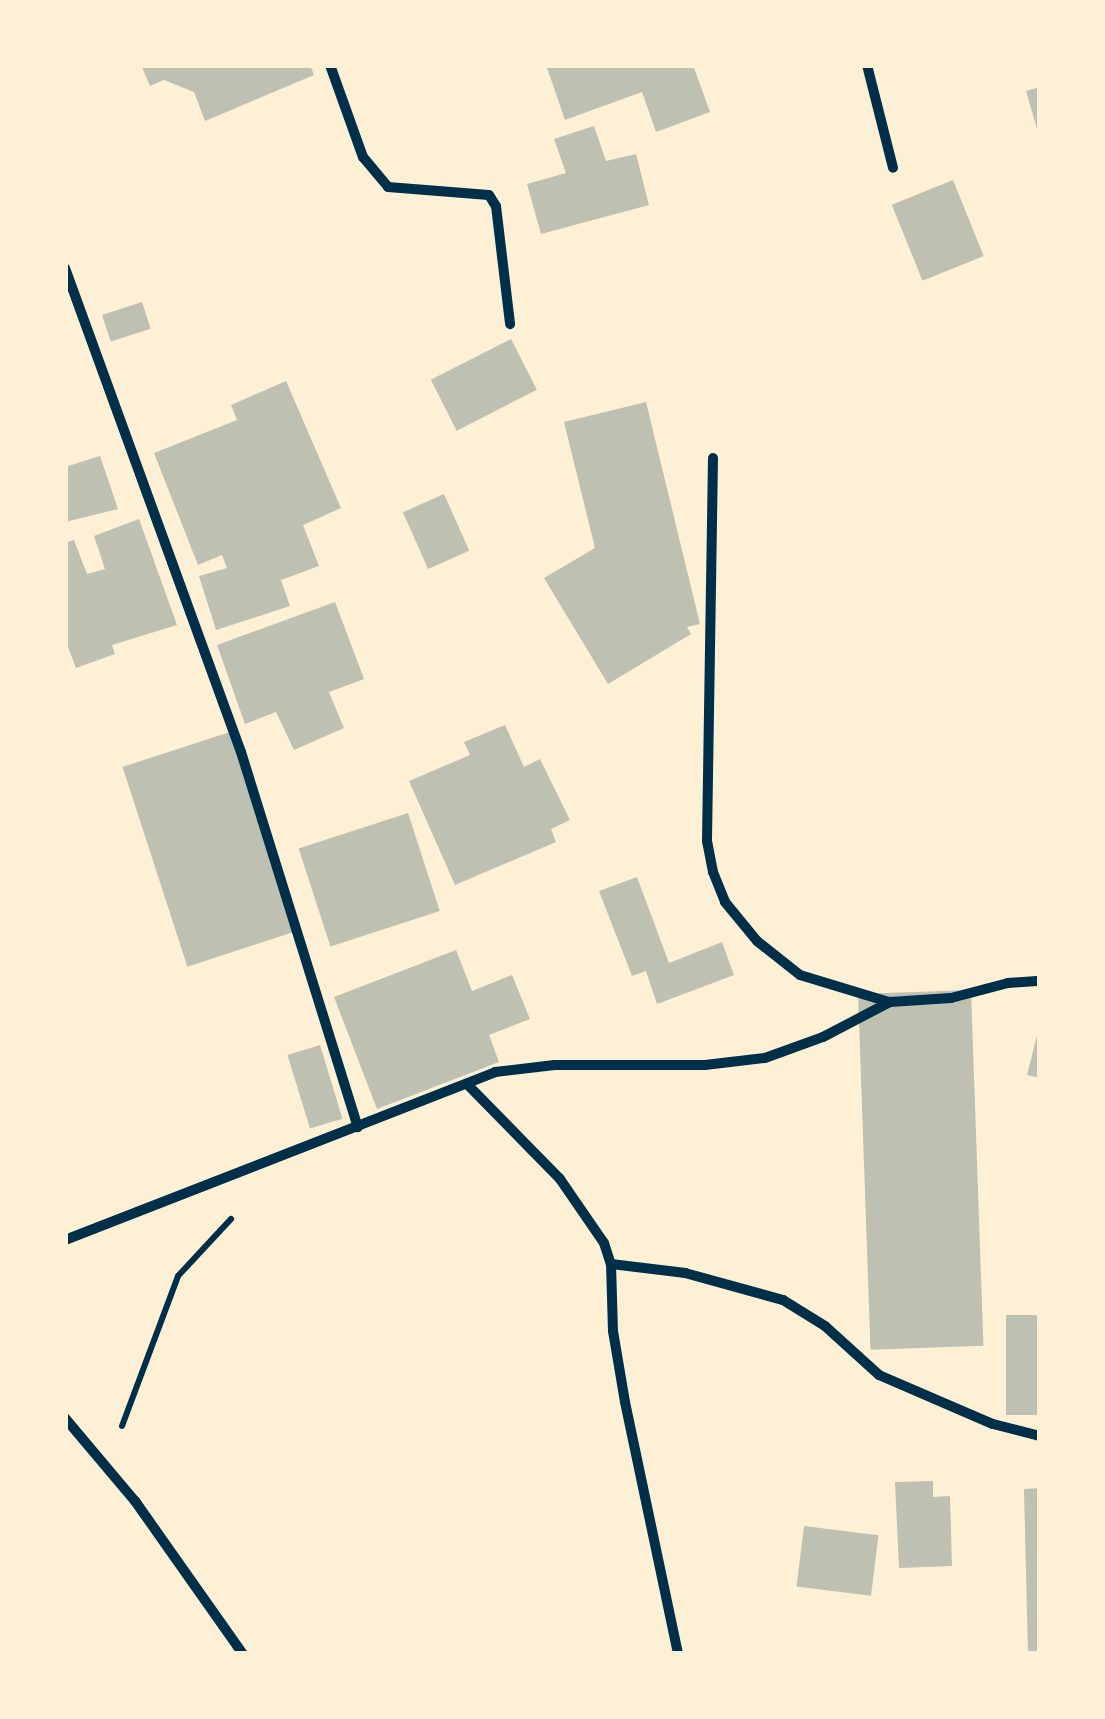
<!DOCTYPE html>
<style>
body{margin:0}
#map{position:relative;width:1105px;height:1719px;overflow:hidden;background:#fdf0d5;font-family:"Exo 2",sans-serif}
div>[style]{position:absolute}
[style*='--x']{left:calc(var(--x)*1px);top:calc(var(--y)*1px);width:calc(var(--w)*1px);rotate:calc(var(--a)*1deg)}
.building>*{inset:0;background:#bec0b2;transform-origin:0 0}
.path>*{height:6px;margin:-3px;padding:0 3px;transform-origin:3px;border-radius:3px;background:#003049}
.minor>*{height:10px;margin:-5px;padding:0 5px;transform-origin:5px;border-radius:5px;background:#003049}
span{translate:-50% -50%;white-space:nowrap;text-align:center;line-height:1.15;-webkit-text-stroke:8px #fdf0d5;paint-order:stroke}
.frame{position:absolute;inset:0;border:68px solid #fdf0d5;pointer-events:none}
</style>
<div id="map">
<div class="building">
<div style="clip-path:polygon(141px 65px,310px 65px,314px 75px,205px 121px,194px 92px,164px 80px,150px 86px)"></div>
<div style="clip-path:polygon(546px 65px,693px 65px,710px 112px,656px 132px,642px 92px,565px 120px)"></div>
<div style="clip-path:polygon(1040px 87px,1040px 135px,1039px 136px,1026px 91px)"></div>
<div style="clip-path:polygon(594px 126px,606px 161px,636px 154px,649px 205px,541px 234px,527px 184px,566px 173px,554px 139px)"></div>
<div style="left:953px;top:180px;width:82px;height:66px;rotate:68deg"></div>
<div style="left:142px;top:302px;width:28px;height:42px;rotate:72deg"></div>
<div style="left:511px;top:339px;width:57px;height:90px;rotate:63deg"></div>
<div style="clip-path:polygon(286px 381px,341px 508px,303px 525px,319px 566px,281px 580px,290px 606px,216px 630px,199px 576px,227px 568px,222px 555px,198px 565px,154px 453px,237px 420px,231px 405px)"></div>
<div style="clip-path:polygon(646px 402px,700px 624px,687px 627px,691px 634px,608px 684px,544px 578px,595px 548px,564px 422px)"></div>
<div style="clip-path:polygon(100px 456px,118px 509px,65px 522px,65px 467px)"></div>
<div style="left:444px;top:494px;width:62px;height:45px;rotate:66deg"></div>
<div style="clip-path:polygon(139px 519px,177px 625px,112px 645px,115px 654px,76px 668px,65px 639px,65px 543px,74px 540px,87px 574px,105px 569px,94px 536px)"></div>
<div style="clip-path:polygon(335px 602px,364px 679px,329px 692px,344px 728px,294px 750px,276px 712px,245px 724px,217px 645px)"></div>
<div style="clip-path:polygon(505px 725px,524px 767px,540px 759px,570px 820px,551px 829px,556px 842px,455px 885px,409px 781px,470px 755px,464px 742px)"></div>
<div style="left:230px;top:732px;width:210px;height:113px;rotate:72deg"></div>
<div style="left:408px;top:813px;width:103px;height:115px;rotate:72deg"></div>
<div style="clip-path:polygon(637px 877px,669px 963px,722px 942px,734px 975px,657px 1004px,646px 971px,632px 976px,599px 891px)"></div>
<div style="clip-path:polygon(456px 950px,472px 991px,512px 975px,530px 1019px,489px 1035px,499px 1062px,377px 1109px,334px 997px)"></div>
<div style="left:971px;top:990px;width:356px;height:113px;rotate:88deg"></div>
<div style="clip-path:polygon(1039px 1028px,1040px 1028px,1040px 1078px,1027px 1075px)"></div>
<div style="left:320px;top:1045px;width:77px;height:34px;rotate:73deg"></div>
<div style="left:1040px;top:1315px;width:100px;height:34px;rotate:90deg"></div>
<div style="clip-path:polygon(933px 1481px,933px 1497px,950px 1496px,952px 1566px,899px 1568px,895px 1482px)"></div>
<div style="clip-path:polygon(1040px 1488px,1040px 1654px,1028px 1654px,1024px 1489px)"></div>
<div style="left:804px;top:1526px;width:75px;height:61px;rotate:7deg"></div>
</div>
<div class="path">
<div style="--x:122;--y:1426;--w:160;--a:-69.5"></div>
<div style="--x:178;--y:1276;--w:78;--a:-47.1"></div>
</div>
<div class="minor">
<div style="--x:330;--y:65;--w:98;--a:70.3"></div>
<div style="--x:363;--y:157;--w:39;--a:50"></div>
<div style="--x:388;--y:187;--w:101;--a:4.5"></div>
<div style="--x:489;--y:195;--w:13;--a:58"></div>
<div style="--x:496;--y:206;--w:119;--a:83.2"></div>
<div style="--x:867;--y:65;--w:106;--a:75.8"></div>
<div style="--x:65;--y:268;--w:515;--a:70.02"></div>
<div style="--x:241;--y:752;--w:393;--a:72.7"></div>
<div style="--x:713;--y:458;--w:383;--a:90.9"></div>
<div style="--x:707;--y:841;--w:32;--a:79"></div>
<div style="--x:713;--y:872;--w:32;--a:68"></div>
<div style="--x:725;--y:902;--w:50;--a:50.6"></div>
<div style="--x:757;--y:941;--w:55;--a:38.3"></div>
<div style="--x:800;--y:975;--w:93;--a:16.9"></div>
<div style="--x:467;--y:1084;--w:133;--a:45.6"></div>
<div style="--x:560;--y:1179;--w:78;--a:55.5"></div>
<div style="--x:604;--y:1243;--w:22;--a:72"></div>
<div style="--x:611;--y:1264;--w:67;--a:88.3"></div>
<div style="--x:613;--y:1331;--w:72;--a:80.4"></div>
<div style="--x:625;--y:1402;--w:258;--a:78.1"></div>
<div style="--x:65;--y:1240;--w:462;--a:-21.3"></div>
<div style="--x:495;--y:1072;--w:60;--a:-6.7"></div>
<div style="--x:555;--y:1065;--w:150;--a:0"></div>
<div style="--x:705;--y:1065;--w:60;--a:-6.7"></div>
<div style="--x:765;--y:1058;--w:62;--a:-19.9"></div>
<div style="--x:823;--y:1037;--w:76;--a:-27.6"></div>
<div style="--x:890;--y:1002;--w:61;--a:-3.8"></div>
<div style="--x:951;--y:998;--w:59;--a:-14.7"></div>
<div style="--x:1008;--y:983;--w:32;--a:-4"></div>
<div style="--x:611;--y:1264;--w:75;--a:6.9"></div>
<div style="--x:685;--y:1273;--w:102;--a:15.4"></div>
<div style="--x:783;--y:1300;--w:49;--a:31.8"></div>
<div style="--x:825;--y:1326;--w:73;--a:42.2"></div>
<div style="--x:879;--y:1375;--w:124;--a:23.3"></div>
<div style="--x:993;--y:1424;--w:49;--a:14.3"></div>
<div style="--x:65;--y:1418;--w:109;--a:49.9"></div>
<div style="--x:135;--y:1501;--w:187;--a:54.8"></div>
</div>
<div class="frame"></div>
</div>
